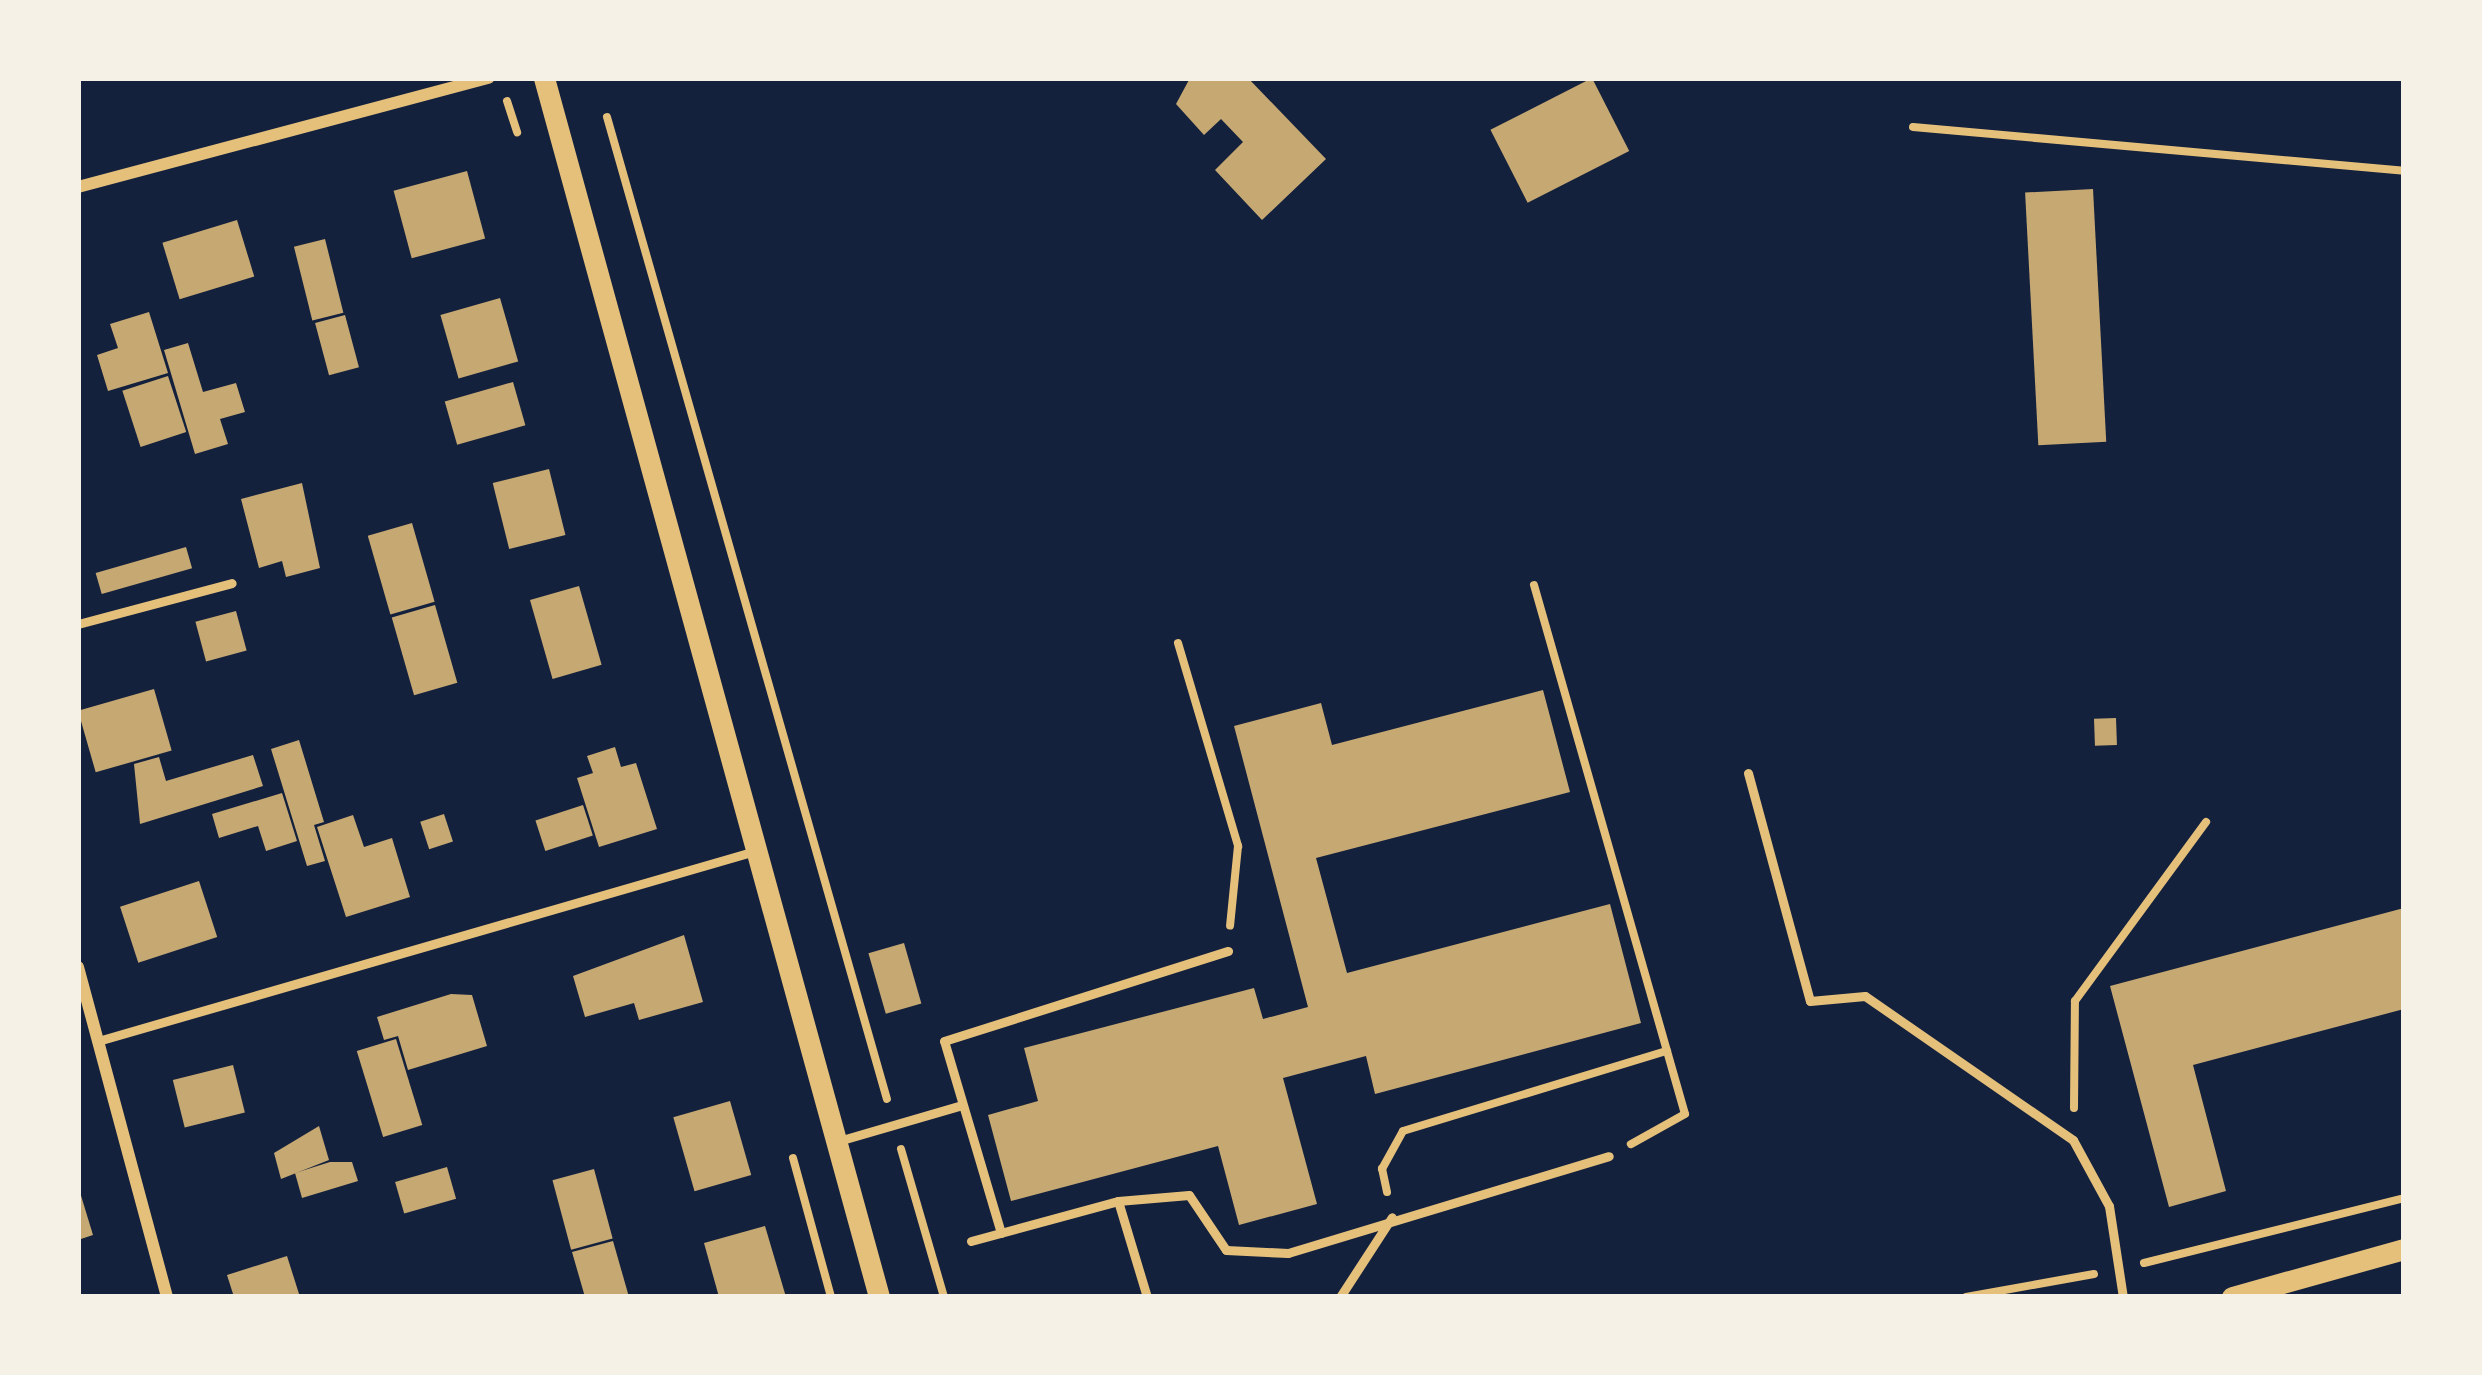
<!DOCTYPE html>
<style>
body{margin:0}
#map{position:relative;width:2482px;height:1375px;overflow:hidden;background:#14213d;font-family:"Public Sans",sans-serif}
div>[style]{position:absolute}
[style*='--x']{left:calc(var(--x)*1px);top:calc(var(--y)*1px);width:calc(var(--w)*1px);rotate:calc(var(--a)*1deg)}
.building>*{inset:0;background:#c6a872;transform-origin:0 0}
.path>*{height:8px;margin:-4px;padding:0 4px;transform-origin:4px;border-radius:4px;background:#e5c07b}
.service>*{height:9px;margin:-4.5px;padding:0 4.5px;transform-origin:4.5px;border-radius:4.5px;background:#e5c07b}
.minor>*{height:12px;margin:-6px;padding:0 6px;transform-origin:6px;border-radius:6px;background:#e5c07b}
.tertiary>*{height:21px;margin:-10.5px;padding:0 10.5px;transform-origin:10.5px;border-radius:10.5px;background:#e5c07b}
span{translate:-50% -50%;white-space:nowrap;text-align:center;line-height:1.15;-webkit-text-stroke:10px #f6f1e7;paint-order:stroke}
.frame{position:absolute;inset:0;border:81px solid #f6f1e7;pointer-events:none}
</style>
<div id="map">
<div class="building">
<div style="clip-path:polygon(1190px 78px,1248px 78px,1326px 159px,1262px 220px,1215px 170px,1243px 142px,1221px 119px,1204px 135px,1176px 104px)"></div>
<div style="left:1592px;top:78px;width:82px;height:114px;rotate:63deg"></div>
<div style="left:467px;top:171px;width:70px;height:76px;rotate:75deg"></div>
<div style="left:2093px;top:189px;width:253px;height:68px;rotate:87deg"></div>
<div style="left:237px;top:220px;width:59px;height:78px;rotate:73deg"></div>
<div style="left:325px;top:239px;width:76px;height:32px;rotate:76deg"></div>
<div style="left:500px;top:298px;width:66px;height:62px;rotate:74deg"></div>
<div style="clip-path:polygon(149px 312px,168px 373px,108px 391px,97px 355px,118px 348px,110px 324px)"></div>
<div style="left:345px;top:315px;width:54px;height:31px;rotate:75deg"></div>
<div style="clip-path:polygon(188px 343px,203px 392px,236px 383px,245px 412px,220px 419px,228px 444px,195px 454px,164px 350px)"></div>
<div style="left:168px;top:376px;width:59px;height:48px;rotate:72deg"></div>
<div style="left:513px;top:382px;width:45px;height:71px;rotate:74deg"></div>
<div style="left:549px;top:469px;width:68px;height:58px;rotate:76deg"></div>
<div style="clip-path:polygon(302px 483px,320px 568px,286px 577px,282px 561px,259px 568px,241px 499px)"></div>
<div style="left:412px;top:523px;width:82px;height:46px;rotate:74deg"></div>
<div style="left:186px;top:547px;width:22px;height:94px;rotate:74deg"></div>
<div style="left:579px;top:586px;width:82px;height:51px;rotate:74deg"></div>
<div style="left:435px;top:605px;width:81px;height:45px;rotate:74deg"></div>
<div style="left:236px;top:611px;width:41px;height:42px;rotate:75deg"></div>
<div style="left:154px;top:689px;width:64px;height:79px;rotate:74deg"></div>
<div style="clip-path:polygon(1543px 690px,1570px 792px,1316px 858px,1347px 973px,1610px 904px,1641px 1023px,1375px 1094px,1366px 1056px,1283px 1078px,1317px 1204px,1239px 1225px,1218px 1146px,1011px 1201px,988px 1115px,1038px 1101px,1024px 1048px,1254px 988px,1263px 1019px,1308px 1007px,1234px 726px,1321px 703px,1332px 745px)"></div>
<div style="left:2116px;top:718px;width:27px;height:22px;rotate:88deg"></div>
<div style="clip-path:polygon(299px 740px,324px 822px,314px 825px,325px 861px,307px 866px,271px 749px)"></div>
<div style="clip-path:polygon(615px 747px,621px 767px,636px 763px,657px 829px,599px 847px,577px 778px,593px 773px,587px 756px)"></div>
<div style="clip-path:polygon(253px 755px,263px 786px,140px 824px,134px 764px,159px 757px,166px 781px)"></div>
<div style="clip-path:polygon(282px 793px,297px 841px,266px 851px,258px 826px,219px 838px,212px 814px)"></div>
<div style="left:583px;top:805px;width:32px;height:50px;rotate:72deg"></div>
<div style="left:444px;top:814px;width:29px;height:25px;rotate:72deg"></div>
<div style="clip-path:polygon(353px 815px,364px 847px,392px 838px,410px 897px,346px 917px,317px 827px)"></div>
<div style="left:199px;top:881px;width:59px;height:83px;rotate:72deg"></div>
<div style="clip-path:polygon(2404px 908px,2404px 1009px,2193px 1065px,2226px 1191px,2169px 1207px,2110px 986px)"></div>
<div style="clip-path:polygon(684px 935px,703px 1002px,639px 1020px,634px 1003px,585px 1017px,573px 976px)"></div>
<div style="left:904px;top:943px;width:63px;height:37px;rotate:74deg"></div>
<div style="clip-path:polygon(451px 994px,472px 995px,487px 1046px,408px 1070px,398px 1036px,384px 1040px,377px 1017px)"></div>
<div style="left:396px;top:1039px;width:90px;height:41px;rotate:73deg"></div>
<div style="left:233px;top:1065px;width:49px;height:62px;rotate:76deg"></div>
<div style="left:730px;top:1101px;width:77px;height:59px;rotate:74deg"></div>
<div style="clip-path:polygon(319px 1126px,329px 1160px,281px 1179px,274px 1153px)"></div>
<div style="clip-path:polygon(330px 1162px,352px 1162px,358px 1181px,302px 1198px,295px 1173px)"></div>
<div style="left:447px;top:1167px;width:33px;height:54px;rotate:74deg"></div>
<div style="left:594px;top:1169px;width:72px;height:43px;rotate:75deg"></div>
<div style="clip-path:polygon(79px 1189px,93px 1235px,78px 1240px,78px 1190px)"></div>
<div style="clip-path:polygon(765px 1226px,786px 1297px,719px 1297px,704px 1243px)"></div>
<div style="clip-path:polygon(613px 1241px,629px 1297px,585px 1297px,572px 1252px)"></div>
<div style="clip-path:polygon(287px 1256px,300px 1297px,234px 1297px,227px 1275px)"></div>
</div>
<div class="path">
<div style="--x:507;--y:101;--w:33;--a:72"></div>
<div style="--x:607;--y:117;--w:1021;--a:74.09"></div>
<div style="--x:1913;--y:127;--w:493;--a:5.1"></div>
<div style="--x:1534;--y:585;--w:550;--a:74.07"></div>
<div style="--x:1685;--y:1114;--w:62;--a:150.9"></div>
<div style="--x:1178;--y:643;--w:212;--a:73.5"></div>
<div style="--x:1238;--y:846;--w:80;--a:95.7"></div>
<div style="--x:2074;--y:1108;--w:107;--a:-89.5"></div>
<div style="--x:2075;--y:1001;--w:222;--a:-53.8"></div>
<div style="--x:901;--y:1149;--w:154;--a:73.8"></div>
<div style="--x:793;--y:1158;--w:144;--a:74.7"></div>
<div style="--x:1387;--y:1192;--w:24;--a:-102"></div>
<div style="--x:1382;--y:1169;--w:43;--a:-61.1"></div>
<div style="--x:1403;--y:1131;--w:276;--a:-16.9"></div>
<div style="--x:2144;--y:1263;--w:268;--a:-14"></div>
<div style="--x:1966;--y:1297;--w:130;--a:-10.2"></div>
</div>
<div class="service">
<div style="--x:78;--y:624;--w:159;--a:-14.9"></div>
<div style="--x:1748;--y:773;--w:236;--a:74.8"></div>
<div style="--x:1810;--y:1001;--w:55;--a:-5.2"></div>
<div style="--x:1865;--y:996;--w:253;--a:34.7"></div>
<div style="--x:2073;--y:1140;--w:75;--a:61.4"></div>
<div style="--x:2109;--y:1206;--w:92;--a:81.3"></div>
<div style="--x:98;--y:1041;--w:684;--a:-16.13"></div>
<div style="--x:835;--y:1142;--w:132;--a:-16.2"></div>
<div style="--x:1118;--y:1201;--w:100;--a:73.2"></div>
<div style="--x:1001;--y:1233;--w:200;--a:-106.5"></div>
<div style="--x:944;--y:1041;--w:298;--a:-17.6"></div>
<div style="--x:971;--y:1241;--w:152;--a:-15.2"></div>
<div style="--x:1118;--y:1201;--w:71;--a:-4.8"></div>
<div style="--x:1189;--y:1195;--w:66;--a:56.1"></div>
<div style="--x:1226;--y:1250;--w:62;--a:2.8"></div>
<div style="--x:1288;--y:1253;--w:335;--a:-16.8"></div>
<div style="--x:1340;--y:1297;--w:95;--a:-57"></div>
</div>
<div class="minor">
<div style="--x:78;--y:187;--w:425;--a:-14.9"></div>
<div style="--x:78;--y:967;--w:342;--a:74.9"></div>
</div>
<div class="tertiary">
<div style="--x:544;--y:78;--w:1264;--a:74.63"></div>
<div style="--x:2232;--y:1297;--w:179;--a:-15.6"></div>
</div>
<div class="frame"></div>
</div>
